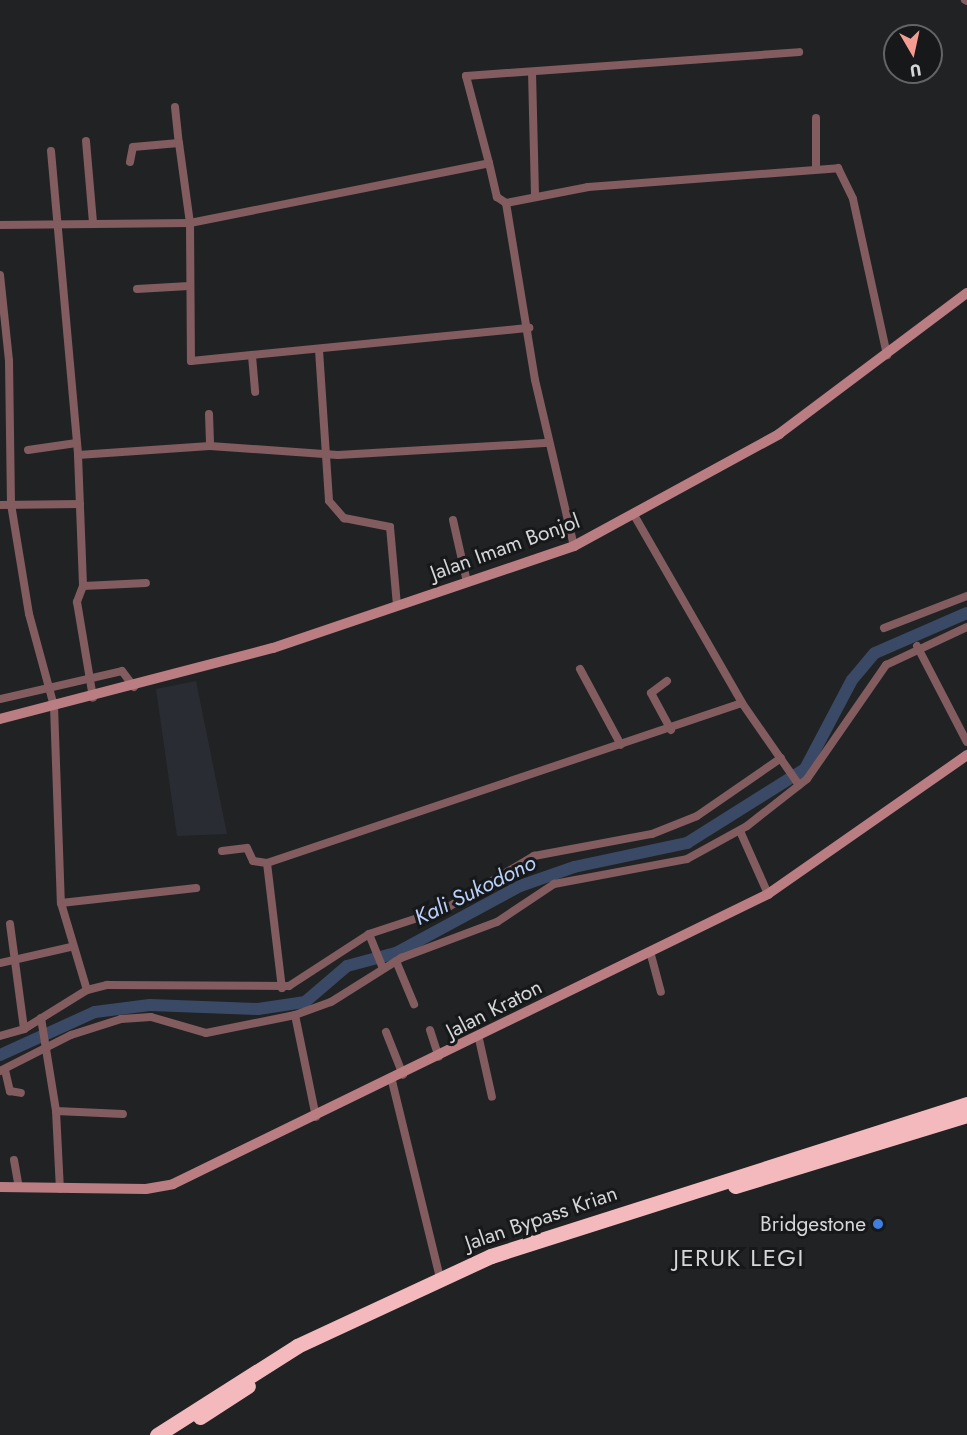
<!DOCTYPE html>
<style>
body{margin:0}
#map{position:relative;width:967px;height:1435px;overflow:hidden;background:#212224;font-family:Jost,sans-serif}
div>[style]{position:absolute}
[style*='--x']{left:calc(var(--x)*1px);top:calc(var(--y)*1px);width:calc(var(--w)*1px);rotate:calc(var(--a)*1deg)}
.built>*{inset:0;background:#292c33}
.river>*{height:12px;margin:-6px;padding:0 6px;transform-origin:6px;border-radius:6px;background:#3a4965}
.street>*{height:8px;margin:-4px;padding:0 4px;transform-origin:4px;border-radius:4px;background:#825c5f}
.secondary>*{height:10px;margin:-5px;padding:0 5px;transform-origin:5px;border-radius:5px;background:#b97d82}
.highway>*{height:15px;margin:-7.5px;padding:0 7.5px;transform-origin:7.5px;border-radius:7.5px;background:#f3b9bd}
.dots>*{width:16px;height:16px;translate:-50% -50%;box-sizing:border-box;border:3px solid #17181a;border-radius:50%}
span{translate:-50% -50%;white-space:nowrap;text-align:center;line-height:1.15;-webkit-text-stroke:6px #17181a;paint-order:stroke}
.street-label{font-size:21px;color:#d5d6d7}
.poi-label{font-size:21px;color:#d5d6d7}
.right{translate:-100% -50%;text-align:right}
.water-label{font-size:22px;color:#b9d1fc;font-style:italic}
.quarter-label{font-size:24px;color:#d4d6d8;letter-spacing:1.5px}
.north{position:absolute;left:883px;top:24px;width:60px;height:60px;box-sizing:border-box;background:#17181a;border:2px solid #636466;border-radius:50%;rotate:171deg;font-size:16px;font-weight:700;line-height:24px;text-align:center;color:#d5d6d7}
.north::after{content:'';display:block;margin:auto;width:21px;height:27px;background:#f59c92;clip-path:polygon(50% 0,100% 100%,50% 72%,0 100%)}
</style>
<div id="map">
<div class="built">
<div style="clip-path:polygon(196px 681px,227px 834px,177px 836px,156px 689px)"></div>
</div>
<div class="river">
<div style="--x:0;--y:1055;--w:104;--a:-24.4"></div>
<div style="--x:95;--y:1012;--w:55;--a:-7.3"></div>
<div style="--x:150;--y:1005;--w:108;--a:2.1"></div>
<div style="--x:258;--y:1009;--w:48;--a:-8.5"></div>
<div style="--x:305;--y:1002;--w:55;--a:-40.6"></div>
<div style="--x:347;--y:966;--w:51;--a:-14.9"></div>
<div style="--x:396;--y:953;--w:141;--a:-28.4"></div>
<div style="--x:520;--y:886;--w:57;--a:-19.4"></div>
<div style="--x:574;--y:867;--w:116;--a:-12"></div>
<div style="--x:687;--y:843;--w:139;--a:-32.1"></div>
<div style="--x:805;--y:769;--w:101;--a:-62.2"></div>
<div style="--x:852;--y:680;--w:35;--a:-50"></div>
<div style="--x:875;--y:653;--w:100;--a:-23.5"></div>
</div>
<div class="street">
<div style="--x:965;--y:0;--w:2;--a:27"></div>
<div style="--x:532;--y:72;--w:125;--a:88.6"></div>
<div style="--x:175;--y:107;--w:36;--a:84"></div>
<div style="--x:816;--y:118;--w:51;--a:90"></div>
<div style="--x:86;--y:141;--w:82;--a:85.1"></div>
<div style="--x:51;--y:151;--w:305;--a:84.9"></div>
<div style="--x:78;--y:455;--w:131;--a:87.8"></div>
<div style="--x:83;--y:586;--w:17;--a:111"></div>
<div style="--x:77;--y:602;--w:97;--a:80.5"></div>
<div style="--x:130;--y:162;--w:15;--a:-79"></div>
<div style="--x:133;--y:147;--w:46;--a:-5"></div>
<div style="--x:179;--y:143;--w:81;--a:82.2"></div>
<div style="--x:190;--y:223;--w:138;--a:89.6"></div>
<div style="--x:191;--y:361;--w:340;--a:-5.6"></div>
<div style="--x:489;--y:163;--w:90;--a:-104.8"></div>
<div style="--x:466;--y:76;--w:334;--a:-4.1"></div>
<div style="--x:506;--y:203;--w:84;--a:-11"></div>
<div style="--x:588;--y:187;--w:251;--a:-4.3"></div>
<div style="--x:838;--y:168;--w:34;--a:64"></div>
<div style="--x:853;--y:199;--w:160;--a:77.7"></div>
<div style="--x:0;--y:225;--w:190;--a:-0.6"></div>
<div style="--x:190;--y:223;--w:305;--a:-11.3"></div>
<div style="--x:489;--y:163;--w:35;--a:77"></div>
<div style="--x:497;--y:197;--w:11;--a:34"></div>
<div style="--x:506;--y:203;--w:179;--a:80.7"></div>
<div style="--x:535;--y:380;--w:171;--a:76.8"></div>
<div style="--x:0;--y:275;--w:86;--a:84"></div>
<div style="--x:9;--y:361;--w:143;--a:89.2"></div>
<div style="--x:11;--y:504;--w:111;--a:80.7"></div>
<div style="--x:29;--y:614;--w:95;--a:74.8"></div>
<div style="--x:54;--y:706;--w:197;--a:88"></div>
<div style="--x:61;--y:903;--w:91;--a:73.4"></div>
<div style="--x:137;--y:289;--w:52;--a:-3.3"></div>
<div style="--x:319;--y:350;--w:151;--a:86.2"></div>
<div style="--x:329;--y:501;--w:23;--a:49"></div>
<div style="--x:344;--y:518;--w:47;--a:11.1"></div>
<div style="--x:390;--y:527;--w:78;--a:84.9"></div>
<div style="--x:252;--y:356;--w:36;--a:85"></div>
<div style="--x:209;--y:414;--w:32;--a:88"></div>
<div style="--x:28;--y:450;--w:49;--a:-8.3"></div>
<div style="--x:78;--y:455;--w:132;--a:-3.9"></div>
<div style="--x:210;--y:446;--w:128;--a:4"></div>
<div style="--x:338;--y:455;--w:211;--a:-3.3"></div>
<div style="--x:0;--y:505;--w:80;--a:-0.7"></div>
<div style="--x:634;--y:515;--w:217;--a:60.1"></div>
<div style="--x:742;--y:703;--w:100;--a:55.2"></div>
<div style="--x:453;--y:520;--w:64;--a:77.3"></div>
<div style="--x:83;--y:586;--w:63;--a:-2.7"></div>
<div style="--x:884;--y:628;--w:89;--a:-21.1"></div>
<div style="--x:917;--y:646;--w:108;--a:62.5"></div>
<div style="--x:580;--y:669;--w:86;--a:61.7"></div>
<div style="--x:667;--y:681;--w:20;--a:143"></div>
<div style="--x:651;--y:693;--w:42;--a:61.6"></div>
<div style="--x:0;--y:699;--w:125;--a:-12.9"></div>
<div style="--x:122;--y:671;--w:20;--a:53"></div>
<div style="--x:740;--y:831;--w:69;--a:66"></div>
<div style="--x:222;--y:851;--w:25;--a:-7"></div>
<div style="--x:247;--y:848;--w:14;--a:65"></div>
<div style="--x:253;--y:861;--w:14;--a:8"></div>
<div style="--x:267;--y:863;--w:501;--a:-18.62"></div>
<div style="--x:267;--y:863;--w:126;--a:83.2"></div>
<div style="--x:61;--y:903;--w:136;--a:-6.3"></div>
<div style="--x:10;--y:924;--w:106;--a:82.4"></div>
<div style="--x:369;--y:934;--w:37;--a:68"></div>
<div style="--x:651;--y:955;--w:38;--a:75"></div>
<div style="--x:396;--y:961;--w:47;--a:67.3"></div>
<div style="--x:0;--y:963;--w:73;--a:-12.7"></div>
<div style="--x:295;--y:1015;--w:104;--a:78.4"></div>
<div style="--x:41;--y:1018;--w:94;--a:80.8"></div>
<div style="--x:56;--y:1111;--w:78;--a:87.1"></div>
<div style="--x:430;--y:1030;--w:28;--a:72"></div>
<div style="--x:386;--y:1032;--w:46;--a:68.4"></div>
<div style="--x:0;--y:1036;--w:25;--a:-16"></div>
<div style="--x:24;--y:1029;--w:74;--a:-31.8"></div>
<div style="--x:87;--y:990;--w:21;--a:-14"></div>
<div style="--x:107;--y:985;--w:182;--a:0.3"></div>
<div style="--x:289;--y:986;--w:95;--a:-33"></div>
<div style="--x:369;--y:934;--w:80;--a:-18.2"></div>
<div style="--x:445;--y:909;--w:104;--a:-30.8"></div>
<div style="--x:534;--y:856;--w:120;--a:-10.6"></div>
<div style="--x:652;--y:834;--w:48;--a:-21.8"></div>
<div style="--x:697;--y:816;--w:102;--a:-34.6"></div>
<div style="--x:479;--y:1039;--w:59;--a:77.4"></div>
<div style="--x:5;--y:1070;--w:22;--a:77"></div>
<div style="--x:10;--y:1091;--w:11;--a:10"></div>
<div style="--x:0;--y:1071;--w:80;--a:-26.9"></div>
<div style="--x:71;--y:1035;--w:52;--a:-17.7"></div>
<div style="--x:121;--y:1019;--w:30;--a:-4"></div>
<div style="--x:151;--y:1017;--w:57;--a:16.2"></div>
<div style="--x:206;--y:1033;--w:91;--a:-11.4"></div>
<div style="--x:295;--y:1015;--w:38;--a:-20"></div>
<div style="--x:331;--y:1002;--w:83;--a:-32.2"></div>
<div style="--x:401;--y:958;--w:103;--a:-20.6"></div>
<div style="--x:497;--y:922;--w:69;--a:-33.7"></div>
<div style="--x:554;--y:884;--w:135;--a:-10.6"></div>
<div style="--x:687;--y:859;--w:68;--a:-28.8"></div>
<div style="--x:747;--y:826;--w:76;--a:-38.1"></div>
<div style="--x:807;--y:779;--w:139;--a:-55.3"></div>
<div style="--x:886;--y:665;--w:89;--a:-25.1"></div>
<div style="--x:392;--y:1081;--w:203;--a:76.3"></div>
<div style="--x:56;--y:1111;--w:67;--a:2.6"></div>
<div style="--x:14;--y:1160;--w:28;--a:80"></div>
</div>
<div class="secondary">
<div style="--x:0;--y:719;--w:282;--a:-14.6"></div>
<div style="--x:273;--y:648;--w:318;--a:-18.7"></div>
<div style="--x:574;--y:546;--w:234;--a:-28.6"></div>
<div style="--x:779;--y:434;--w:235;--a:-36.9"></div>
<div style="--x:0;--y:1187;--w:146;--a:0.8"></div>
<div style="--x:146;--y:1189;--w:27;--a:-10"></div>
<div style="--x:173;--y:1184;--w:662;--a:-25.98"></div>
<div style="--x:768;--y:894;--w:243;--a:-34.9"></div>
</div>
<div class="highway">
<div style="--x:735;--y:1186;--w:243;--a:-17"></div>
<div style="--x:200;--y:1417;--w:57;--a:-32.9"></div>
<div style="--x:157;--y:1435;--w:166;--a:-32.4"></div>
<div style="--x:297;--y:1346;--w:214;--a:-24.9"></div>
<div style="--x:491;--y:1256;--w:500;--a:-17.7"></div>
</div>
<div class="dots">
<div style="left:878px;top:1224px;background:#3f7fe0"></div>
</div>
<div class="street-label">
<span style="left:505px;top:547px;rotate:-20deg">Jalan Imam Bonjol</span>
<span style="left:494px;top:1009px;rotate:-27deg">Jalan Kraton</span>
<span style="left:541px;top:1218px;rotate:-19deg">Jalan Bypass Krian</span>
</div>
<div class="poi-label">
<span class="right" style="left:866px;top:1224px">Bridgestone</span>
</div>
<div class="water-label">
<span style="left:475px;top:890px;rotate:-26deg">Kali Sukodono</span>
</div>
<div class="quarter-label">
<span style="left:739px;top:1258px">JERUK LEGI</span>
</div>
<div class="north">U</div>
</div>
